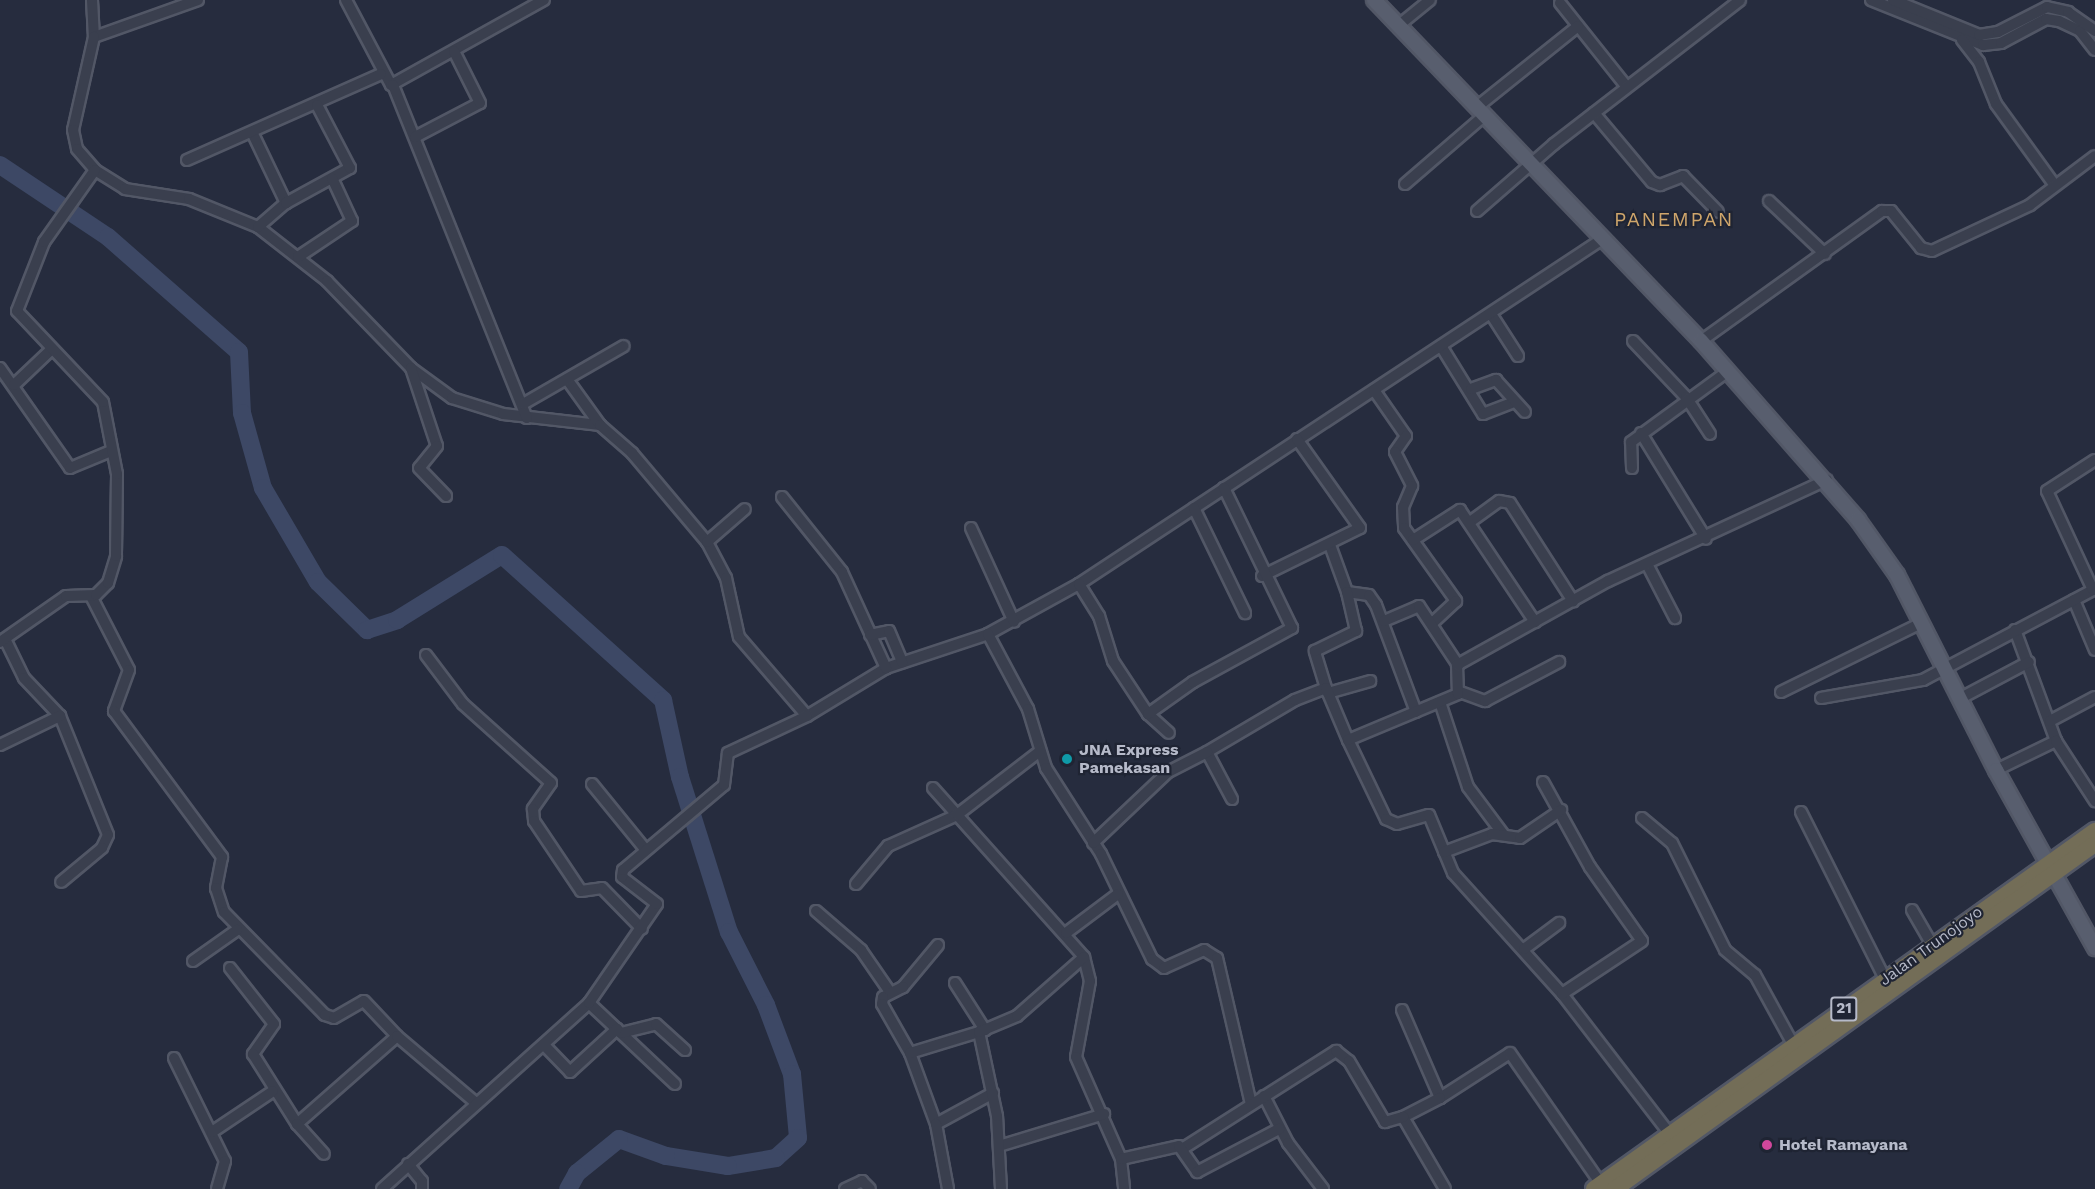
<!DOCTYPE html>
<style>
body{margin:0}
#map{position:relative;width:2095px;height:1189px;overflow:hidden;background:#262c3e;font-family:"Work Sans",sans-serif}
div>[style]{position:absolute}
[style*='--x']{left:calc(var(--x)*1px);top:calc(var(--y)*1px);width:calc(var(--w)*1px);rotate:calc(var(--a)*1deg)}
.canal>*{height:10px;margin:-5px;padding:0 5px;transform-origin:5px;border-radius:5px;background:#3d4865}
.river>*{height:18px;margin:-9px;padding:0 9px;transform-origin:9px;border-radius:9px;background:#3d4865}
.roads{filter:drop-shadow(2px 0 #525766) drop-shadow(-2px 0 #525766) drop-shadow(0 2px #525766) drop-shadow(0 -2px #525766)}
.minor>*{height:10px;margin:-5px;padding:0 5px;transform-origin:5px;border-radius:5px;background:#3a3f4e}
.major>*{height:14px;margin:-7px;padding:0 7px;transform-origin:7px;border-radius:7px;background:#585e6e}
.highway>*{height:16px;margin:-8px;padding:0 8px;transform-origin:8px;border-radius:8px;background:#736d57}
.dots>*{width:16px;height:16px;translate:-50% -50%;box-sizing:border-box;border:3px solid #1f2433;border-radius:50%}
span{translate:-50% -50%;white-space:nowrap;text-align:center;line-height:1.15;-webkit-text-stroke:4.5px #1f2433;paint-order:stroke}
.shield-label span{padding:2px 4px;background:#1f2433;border:2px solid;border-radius:4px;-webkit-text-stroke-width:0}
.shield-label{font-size:15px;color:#b6bac9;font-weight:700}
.poi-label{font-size:16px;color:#b6bac9;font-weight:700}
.left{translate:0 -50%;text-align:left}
.street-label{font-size:16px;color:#b6bac9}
.quarter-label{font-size:20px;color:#cfa66b;letter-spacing:1.5px}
</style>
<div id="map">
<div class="canal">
<div style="--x:2036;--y:18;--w:10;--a:-24"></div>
<div style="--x:2045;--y:14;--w:24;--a:9"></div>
</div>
<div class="river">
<div style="--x:0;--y:165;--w:130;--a:33.7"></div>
<div style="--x:108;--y:237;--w:174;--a:41.3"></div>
<div style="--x:239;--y:352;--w:61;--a:87.2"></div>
<div style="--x:242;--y:413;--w:78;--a:74.4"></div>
<div style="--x:263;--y:488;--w:109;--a:59.7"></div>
<div style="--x:318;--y:582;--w:69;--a:44.4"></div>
<div style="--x:367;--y:630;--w:32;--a:-18"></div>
<div style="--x:397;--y:620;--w:123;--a:-31.8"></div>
<div style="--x:502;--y:555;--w:217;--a:42"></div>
<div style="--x:663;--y:700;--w:79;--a:77.6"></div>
<div style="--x:680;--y:777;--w:163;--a:72.5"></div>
<div style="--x:729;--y:932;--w:82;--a:63.1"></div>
<div style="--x:766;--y:1005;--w:74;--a:69.4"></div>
<div style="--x:792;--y:1074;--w:64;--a:84.6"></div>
<div style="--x:798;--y:1138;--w:30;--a:138"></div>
<div style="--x:776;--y:1158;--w:49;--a:170.5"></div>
<div style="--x:728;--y:1166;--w:63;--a:-170.8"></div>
<div style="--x:666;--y:1156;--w:50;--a:-160.1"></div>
<div style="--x:619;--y:1139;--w:54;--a:141"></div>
<div style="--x:577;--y:1173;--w:18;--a:119"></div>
</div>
<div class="roads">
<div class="minor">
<div style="--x:92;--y:0;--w:37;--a:87"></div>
<div style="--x:198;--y:0;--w:110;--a:160.4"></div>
<div style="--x:94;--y:37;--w:95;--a:102.7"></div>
<div style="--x:73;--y:130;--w:19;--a:78"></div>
<div style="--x:77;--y:149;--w:28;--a:49"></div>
<div style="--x:95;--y:170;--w:36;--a:32"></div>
<div style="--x:125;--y:189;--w:65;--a:8.9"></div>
<div style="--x:189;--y:199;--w:74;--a:22.1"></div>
<div style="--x:258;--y:227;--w:88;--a:38"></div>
<div style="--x:327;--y:281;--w:121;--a:46"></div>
<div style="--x:411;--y:368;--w:51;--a:36.2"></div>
<div style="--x:452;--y:398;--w:53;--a:17.4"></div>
<div style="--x:503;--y:414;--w:98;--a:6.5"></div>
<div style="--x:346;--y:0;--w:96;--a:62.1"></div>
<div style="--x:391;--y:85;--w:175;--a:-29.1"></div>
<div style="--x:1871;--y:0;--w:121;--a:21.9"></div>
<div style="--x:1983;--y:45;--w:18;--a:-6"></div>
<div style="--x:2001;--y:43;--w:51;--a:-28.1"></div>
<div style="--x:2046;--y:19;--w:13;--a:9"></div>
<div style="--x:2059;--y:21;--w:23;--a:25"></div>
<div style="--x:2080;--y:31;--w:24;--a:52"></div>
<div style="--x:1893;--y:0;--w:93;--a:22.1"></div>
<div style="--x:1979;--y:35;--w:19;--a:-9"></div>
<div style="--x:1998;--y:32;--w:55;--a:-27"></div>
<div style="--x:2047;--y:7;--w:22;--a:13"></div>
<div style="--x:2068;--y:12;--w:33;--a:35"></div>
<div style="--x:1560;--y:3;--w:106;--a:51.5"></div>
<div style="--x:1398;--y:26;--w:41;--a:-39.1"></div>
<div style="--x:1962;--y:40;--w:28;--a:52"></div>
<div style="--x:1979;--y:62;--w:45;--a:68"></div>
<div style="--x:1996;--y:104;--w:99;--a:54.1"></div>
<div style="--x:393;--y:85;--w:359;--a:68.1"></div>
<div style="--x:1477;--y:107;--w:129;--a:-38.7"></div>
<div style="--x:1594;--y:113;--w:90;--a:50"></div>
<div style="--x:1652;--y:182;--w:9;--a:21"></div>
<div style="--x:1660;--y:185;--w:25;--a:-21"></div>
<div style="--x:1683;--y:176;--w:50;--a:45.8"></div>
<div style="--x:252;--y:132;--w:79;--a:64.4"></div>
<div style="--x:415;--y:137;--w:73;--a:-27.6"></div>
<div style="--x:480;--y:103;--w:58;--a:-116.6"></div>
<div style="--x:187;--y:160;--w:212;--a:-23.9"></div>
<div style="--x:1405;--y:184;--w:106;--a:-40.8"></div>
<div style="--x:1769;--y:201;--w:77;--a:43.4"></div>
<div style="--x:1477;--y:211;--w:102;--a:-41"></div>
<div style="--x:1554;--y:144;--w:235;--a:-37.7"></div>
<div style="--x:258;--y:227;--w:37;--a:-41"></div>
<div style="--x:286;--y:203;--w:73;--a:-28.7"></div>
<div style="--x:350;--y:168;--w:71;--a:-117.6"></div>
<div style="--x:298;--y:257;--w:65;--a:-33.7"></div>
<div style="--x:352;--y:221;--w:47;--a:-114.9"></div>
<div style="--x:1491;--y:314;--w:50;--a:57.3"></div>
<div style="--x:1633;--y:341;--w:77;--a:46.6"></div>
<div style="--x:1686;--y:397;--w:44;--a:57"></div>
<div style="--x:1701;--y:341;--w:223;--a:-35.7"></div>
<div style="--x:1882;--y:211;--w:9;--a:0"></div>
<div style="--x:1891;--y:211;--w:48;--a:51"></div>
<div style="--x:1921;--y:248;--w:11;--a:15"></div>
<div style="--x:1932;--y:251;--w:108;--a:-25.1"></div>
<div style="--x:2030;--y:205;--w:81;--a:-37"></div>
<div style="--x:1441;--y:346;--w:80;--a:58.3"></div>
<div style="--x:1483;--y:414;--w:31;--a:-21"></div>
<div style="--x:0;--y:368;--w:122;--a:55"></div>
<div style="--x:70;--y:468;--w:44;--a:-22.5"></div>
<div style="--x:411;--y:368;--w:82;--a:71.6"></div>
<div style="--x:437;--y:446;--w:28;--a:129"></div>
<div style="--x:419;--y:468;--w:39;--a:46"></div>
<div style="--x:569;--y:382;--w:53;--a:54.2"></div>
<div style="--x:600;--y:425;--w:43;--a:41.2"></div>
<div style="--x:632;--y:453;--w:116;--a:49.9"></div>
<div style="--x:707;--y:542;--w:41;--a:62.2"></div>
<div style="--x:726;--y:578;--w:60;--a:77.6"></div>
<div style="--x:739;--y:637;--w:104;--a:49.3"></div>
<div style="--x:807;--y:716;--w:92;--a:-31.3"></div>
<div style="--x:886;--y:668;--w:108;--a:-18.4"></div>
<div style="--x:988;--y:634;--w:104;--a:-28.8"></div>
<div style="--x:1079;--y:584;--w:629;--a:-33.39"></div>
<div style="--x:14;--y:385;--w:52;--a:-43.5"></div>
<div style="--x:1471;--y:389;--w:27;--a:-20"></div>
<div style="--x:1496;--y:380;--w:43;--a:47.8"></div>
<div style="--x:1374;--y:390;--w:56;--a:55.2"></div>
<div style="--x:1406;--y:436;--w:19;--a:125"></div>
<div style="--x:1395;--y:452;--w:38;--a:63"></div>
<div style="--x:1412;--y:486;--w:23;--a:113"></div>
<div style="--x:1403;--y:507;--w:21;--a:87"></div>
<div style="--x:1404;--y:528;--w:90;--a:54.5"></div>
<div style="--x:1456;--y:601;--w:33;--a:137"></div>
<div style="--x:523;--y:404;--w:116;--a:-29.9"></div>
<div style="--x:1641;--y:433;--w:124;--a:58.5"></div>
<div style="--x:1632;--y:468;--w:26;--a:-92"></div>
<div style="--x:1631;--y:442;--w:120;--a:-36.2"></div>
<div style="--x:782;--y:497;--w:96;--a:51.3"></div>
<div style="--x:842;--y:572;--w:106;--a:65.4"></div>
<div style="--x:1194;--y:508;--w:117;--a:64.1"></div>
<div style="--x:1470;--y:522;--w:36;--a:-36"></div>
<div style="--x:1499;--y:501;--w:11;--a:10"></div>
<div style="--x:1510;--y:503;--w:117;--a:57.3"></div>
<div style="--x:971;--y:528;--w:103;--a:65.4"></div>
<div style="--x:1413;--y:540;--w:56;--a:-32.6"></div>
<div style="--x:1460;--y:510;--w:135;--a:56.2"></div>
<div style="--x:707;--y:542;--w:50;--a:-41"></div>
<div style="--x:1330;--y:545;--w:50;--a:70.1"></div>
<div style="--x:1347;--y:592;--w:22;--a:8"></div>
<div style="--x:1369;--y:595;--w:12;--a:55"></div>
<div style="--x:1376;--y:605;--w:114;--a:69.5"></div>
<div style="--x:1647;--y:564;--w:61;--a:62.6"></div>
<div style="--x:1262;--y:576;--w:109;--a:-26.1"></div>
<div style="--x:1360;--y:528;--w:109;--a:-125.3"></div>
<div style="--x:1079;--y:584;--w:38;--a:58"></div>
<div style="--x:1099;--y:616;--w:47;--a:72.7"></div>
<div style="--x:1113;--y:661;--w:64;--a:56.6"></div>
<div style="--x:1148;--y:714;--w:28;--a:42"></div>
<div style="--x:91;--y:596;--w:83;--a:62.8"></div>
<div style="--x:129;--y:670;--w:44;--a:110.1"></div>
<div style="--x:114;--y:711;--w:182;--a:53.5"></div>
<div style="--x:222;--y:857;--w:32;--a:101"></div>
<div style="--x:216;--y:888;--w:25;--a:72"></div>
<div style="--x:224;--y:912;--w:144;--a:45.6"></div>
<div style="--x:325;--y:1015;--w:9;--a:18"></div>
<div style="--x:334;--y:1018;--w:34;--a:-30"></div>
<div style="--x:364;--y:1001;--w:48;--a:46.7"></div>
<div style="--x:2074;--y:600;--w:54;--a:67.2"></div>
<div style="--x:1384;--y:621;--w:38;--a:-23"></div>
<div style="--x:1419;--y:606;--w:71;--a:56.5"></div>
<div style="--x:2015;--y:630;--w:118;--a:69.7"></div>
<div style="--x:988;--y:634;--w:85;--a:61.9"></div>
<div style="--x:1028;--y:709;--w:62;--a:73"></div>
<div style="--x:1046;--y:768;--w:102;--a:57.4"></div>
<div style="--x:1101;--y:854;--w:117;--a:64.1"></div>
<div style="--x:1152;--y:959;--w:15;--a:37"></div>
<div style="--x:1164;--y:968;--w:44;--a:-24.2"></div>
<div style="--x:1204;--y:950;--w:15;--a:32"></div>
<div style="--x:1217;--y:958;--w:150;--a:76.9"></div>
<div style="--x:870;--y:635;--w:19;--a:-12"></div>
<div style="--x:889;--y:631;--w:34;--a:67"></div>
<div style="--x:5;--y:639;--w:43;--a:64"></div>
<div style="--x:24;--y:678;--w:52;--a:46.5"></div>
<div style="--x:60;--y:716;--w:128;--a:68"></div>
<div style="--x:108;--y:835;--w:14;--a:115"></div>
<div style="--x:102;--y:848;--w:53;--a:140.3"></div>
<div style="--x:0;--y:642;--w:80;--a:-34.9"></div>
<div style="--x:66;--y:596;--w:30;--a:-2"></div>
<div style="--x:96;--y:595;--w:17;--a:-45"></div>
<div style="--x:108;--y:583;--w:28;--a:-73"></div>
<div style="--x:116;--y:556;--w:82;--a:-89.3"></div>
<div style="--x:117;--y:474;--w:73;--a:-101"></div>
<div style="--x:103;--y:402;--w:125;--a:-133.4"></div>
<div style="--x:17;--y:311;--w:74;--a:-68.6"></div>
<div style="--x:44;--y:242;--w:88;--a:-54.7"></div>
<div style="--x:426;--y:655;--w:61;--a:52.9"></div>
<div style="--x:463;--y:704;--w:118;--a:41.9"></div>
<div style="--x:551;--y:783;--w:32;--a:125"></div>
<div style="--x:533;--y:809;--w:12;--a:85"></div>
<div style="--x:534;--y:821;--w:84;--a:56.1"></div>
<div style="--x:581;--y:891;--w:21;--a:-8"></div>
<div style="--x:602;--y:888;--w:57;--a:45.7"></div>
<div style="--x:1326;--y:688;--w:39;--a:-107"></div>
<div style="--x:1315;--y:651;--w:46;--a:-26"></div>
<div style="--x:1356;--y:631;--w:40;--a:-103"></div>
<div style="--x:1460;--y:692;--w:27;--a:20"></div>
<div style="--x:1485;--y:701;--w:84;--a:-27.8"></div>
<div style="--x:1781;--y:692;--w:156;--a:-26.2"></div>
<div style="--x:1328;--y:693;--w:44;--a:-15.9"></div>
<div style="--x:1821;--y:698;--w:104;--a:-10"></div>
<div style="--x:1923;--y:680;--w:192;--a:-27.9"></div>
<div style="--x:2093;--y:590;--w:109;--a:-114.9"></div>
<div style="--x:2047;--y:491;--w:57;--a:-32.9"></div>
<div style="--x:1959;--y:699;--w:79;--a:-27.9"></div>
<div style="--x:1440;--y:702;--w:89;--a:71.8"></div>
<div style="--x:1468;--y:787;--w:59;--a:53.3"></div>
<div style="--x:1148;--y:714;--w:55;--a:-35.4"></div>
<div style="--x:1193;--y:682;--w:113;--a:-28.6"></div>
<div style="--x:1292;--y:628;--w:156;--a:-115.9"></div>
<div style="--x:2050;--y:721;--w:51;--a:-28.1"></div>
<div style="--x:1348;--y:740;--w:88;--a:64.3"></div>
<div style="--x:1386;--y:819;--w:12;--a:24"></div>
<div style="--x:1397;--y:824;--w:33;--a:-16"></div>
<div style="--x:1429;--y:815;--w:63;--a:67.5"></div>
<div style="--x:1453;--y:873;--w:163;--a:48"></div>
<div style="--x:1562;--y:994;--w:177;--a:52.4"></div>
<div style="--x:0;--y:745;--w:67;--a:-25.8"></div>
<div style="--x:1996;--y:770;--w:67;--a:-25.8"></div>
<div style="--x:2056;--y:741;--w:72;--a:57"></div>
<div style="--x:1543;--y:782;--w:97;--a:61.1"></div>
<div style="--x:1590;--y:867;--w:90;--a:54.9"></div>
<div style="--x:1642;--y:941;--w:96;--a:146.5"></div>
<div style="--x:592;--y:784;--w:84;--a:50.8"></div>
<div style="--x:933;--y:788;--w:227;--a:48.2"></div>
<div style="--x:1084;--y:957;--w:25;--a:76"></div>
<div style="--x:1090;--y:981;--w:77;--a:100.4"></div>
<div style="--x:1076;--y:1057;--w:111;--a:66.2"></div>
<div style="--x:1121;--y:1159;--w:30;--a:84"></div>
<div style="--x:1232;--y:799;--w:53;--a:-118"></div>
<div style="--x:1207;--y:752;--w:102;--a:-30.6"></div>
<div style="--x:1295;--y:700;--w:33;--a:-21"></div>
<div style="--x:1326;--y:688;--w:56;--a:67.1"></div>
<div style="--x:1348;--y:740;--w:119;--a:-22.7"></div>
<div style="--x:1458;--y:694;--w:29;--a:-92"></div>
<div style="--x:1457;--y:665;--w:173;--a:-29.1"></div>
<div style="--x:1608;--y:581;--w:241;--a:-24.8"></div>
<div style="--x:1801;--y:812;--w:187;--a:63.3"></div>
<div style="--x:1642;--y:818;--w:39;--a:40"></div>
<div style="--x:1672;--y:843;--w:119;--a:63.6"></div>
<div style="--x:1725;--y:950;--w:39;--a:40"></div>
<div style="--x:1755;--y:975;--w:81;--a:61.2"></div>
<div style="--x:1093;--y:843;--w:103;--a:-43.4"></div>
<div style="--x:1168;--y:772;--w:44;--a:-27.1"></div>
<div style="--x:1444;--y:852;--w:51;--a:-20.6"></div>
<div style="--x:1492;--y:834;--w:28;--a:8"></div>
<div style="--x:1520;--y:838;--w:50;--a:-34.3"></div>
<div style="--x:856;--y:884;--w:50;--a:-49.9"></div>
<div style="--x:888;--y:846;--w:76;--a:-24.2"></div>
<div style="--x:957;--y:815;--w:105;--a:-37.6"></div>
<div style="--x:1912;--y:910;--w:39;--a:60"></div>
<div style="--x:816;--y:911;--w:60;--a:40.9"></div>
<div style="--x:861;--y:950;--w:51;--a:55.4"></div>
<div style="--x:1066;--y:933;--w:65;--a:-36.9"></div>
<div style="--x:938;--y:945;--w:55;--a:129.8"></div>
<div style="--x:903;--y:987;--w:22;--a:153"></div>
<div style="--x:883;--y:997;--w:7;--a:98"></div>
<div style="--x:882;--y:1004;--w:56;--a:60.3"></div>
<div style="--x:910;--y:1053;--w:76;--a:69.9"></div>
<div style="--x:936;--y:1124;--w:65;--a:-28.5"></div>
<div style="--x:1524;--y:949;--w:44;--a:-36.6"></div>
<div style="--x:193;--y:961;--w:54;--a:-35.2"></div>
<div style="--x:230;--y:968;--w:71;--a:51.8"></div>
<div style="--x:274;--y:1024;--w:37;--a:125"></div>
<div style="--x:253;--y:1054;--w:83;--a:57.8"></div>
<div style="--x:297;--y:1124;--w:133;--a:-41.3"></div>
<div style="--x:397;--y:1036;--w:104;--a:40.3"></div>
<div style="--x:955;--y:983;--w:56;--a:57.4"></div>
<div style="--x:589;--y:1003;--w:118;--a:43.3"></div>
<div style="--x:1402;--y:1010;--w:96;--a:66.6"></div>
<div style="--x:1440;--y:1098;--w:83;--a:-32.7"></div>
<div style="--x:1510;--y:1053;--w:160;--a:55.2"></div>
<div style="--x:621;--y:1033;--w:36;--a:-14"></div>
<div style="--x:656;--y:1024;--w:39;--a:42"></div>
<div style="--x:545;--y:1046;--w:36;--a:46"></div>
<div style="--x:570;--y:1072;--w:64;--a:-42.5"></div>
<div style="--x:910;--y:1053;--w:72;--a:-16.9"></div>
<div style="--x:174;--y:1058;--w:115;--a:63.7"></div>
<div style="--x:225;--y:1161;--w:29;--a:106"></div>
<div style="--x:1264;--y:1096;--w:53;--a:62.9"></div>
<div style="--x:1288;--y:1143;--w:58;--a:52.7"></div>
<div style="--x:1440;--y:1098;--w:42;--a:152.8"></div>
<div style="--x:1403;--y:1117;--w:83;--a:59.7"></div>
<div style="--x:297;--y:1124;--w:40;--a:48"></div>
<div style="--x:936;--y:1124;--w:66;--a:79.5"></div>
<div style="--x:212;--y:1132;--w:73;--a:-33.9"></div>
<div style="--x:999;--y:1146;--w:110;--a:-16.9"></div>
<div style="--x:1182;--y:1149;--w:183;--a:-32.5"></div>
<div style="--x:1336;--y:1051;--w:16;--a:38"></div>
<div style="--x:1349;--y:1061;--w:71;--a:59.5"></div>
<div style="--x:1385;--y:1122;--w:19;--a:-16"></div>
<div style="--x:1121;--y:1159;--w:59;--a:-12.6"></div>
<div style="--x:1179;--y:1146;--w:32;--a:55"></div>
<div style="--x:1197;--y:1172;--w:93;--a:-27.7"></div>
<div style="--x:408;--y:1164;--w:22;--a:51"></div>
<div style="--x:422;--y:1181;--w:8;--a:90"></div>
<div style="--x:382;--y:1189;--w:278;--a:-41.9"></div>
<div style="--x:589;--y:1003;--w:120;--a:-55.5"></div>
<div style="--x:657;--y:904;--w:44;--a:-142.4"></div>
<div style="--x:622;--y:877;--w:7;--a:-82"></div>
<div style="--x:623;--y:870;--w:132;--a:-40.1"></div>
<div style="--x:724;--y:785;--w:32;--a:-83"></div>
<div style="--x:728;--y:753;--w:87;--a:-25.1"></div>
<div style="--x:845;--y:1189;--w:19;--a:-25"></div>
<div style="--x:862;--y:1181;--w:11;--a:45"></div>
<div style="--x:1001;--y:1189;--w:73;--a:-93.1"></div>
<div style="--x:997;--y:1116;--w:86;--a:-102.1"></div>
<div style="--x:979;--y:1032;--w:41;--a:-22.8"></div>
<div style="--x:1017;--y:1016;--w:89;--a:-41.4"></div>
</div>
<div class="major">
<div style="--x:1374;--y:0;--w:472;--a:46.2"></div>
<div style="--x:1701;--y:341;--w:238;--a:48.7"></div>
<div style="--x:1858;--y:520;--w:67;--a:54.7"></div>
<div style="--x:1897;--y:575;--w:219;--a:63.1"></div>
<div style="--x:1996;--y:770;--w:204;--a:60.9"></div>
</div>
<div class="highway">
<div style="--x:1594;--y:1189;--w:616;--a:-35.55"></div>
<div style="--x:1615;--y:1189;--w:588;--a:-35.72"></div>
</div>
</div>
<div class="dots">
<div style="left:1067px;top:759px;background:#0f9aa8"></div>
<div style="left:1767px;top:1145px;background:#d1479c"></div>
</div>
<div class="shield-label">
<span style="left:1844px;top:1009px">21</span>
</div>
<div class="poi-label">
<span class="left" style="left:1079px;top:759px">JNA Express<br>Pamekasan</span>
<span class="left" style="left:1779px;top:1145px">Hotel Ramayana</span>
</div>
<div class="street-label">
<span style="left:1931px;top:946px;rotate:-36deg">Jalan Trunojoyo</span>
</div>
<div class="quarter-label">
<span style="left:1674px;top:219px">PANEMPAN</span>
</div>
</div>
